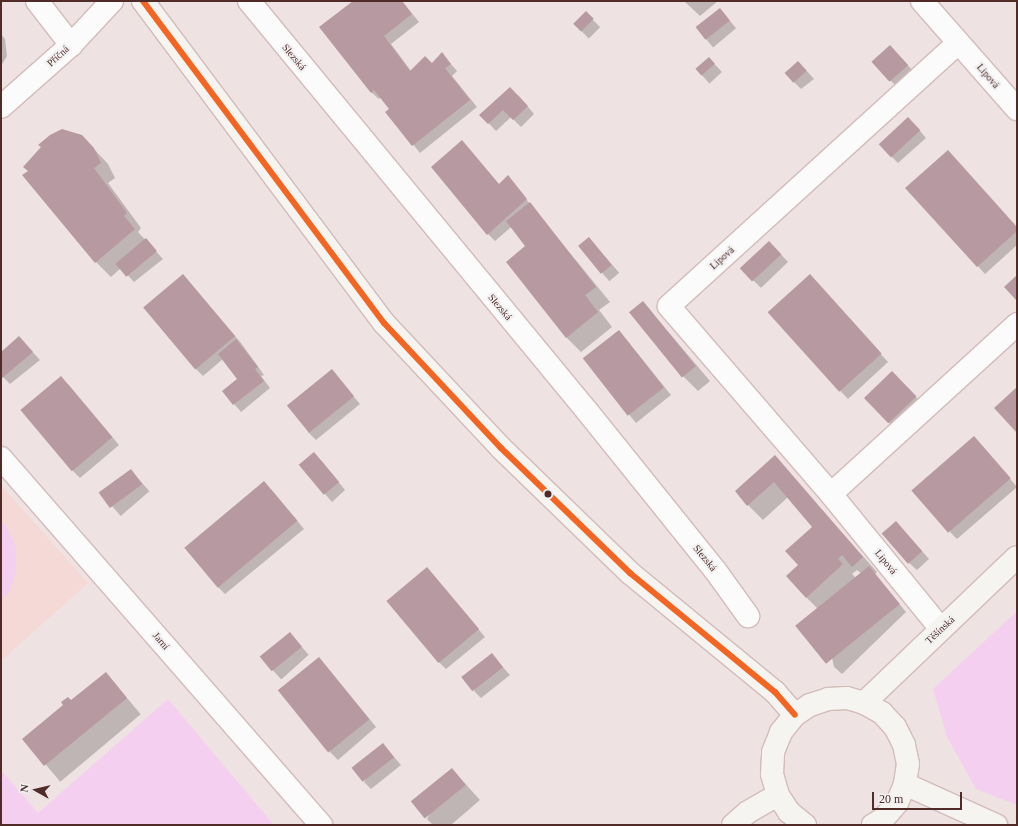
<!DOCTYPE html>
<meta charset="utf-8">
<style>
body{margin:0}
#map{position:relative;width:1018px;height:826px;overflow:hidden;background:#eee3e2;font-family:Georgia,serif}
div>[style]{position:absolute}
[style*='--x']{left:calc(var(--x)*1px);top:calc(var(--y)*1px);width:calc(var(--w)*1px);rotate:calc(var(--a)*1deg)}
.built>*{inset:0;background:#f5d9d6}
.green>*{inset:0;background:#f4cfef}
.shadow>*{inset:0;background:#0003;transform-origin:0 0}
.building>*{inset:0;background:#b799a1;transform-origin:0 0}
.roads{filter:drop-shadow(1px 0 #d2bcba) drop-shadow(-1px 0 #d2bcba) drop-shadow(0 1px #d2bcba) drop-shadow(0 -1px #d2bcba)}
.street>*{height:22px;margin:-11px;padding:0 11px;transform-origin:11px;border-radius:11px;background:#fcfbfb}
.secondary>*{height:22px;margin:-11px;padding:0 11px;transform-origin:11px;border-radius:11px;background:#f6f4f1}
.bus-1>*{height:6px;margin:-3px;padding:0 3px;transform-origin:3px;border-radius:3px;background:#f26522}
.dots>*{width:11px;height:11px;translate:-50% -50%;box-sizing:border-box;border:2px solid #f1f1f1;border-radius:50%}
span{translate:-50% -50%;white-space:nowrap;text-align:center;line-height:1.15;-webkit-text-stroke:4px #f1f1f1;paint-order:stroke}
.street-label{font-size:10px;color:#502b28}
.frame{position:absolute;inset:0;border:2px solid #502b28;pointer-events:none}
.north{position:absolute;left:16px;top:770px;width:40px;height:40px;-webkit-text-stroke:3px #f1f1f1;paint-order:stroke;rotate:278deg;font-size:11px;font-weight:700;line-height:16px;text-align:center;color:#502b28}
.north::after{content:'';display:block;margin:auto;width:14px;height:18px;background:#502b28;clip-path:polygon(50% 0,100% 100%,50% 72%,0 100%)}
.scale{position:absolute;left:872px;top:792px;width:90px;height:18px;box-sizing:border-box;border:2px solid #502b28;border-top:0;padding-left:5px;font-size:12px;line-height:14px;white-space:nowrap;color:#502b28;-webkit-text-stroke:3px #f1f1f1;paint-order:stroke}
</style>
<div id="map">
<div class="built">
<div style="clip-path:polygon(1px 485px,88px 583px,1px 661px)"></div>
</div>
<div class="green">
<div style="clip-path:polygon(1px 520px,7px 527px,16px 548px,16px 571px,9px 592px,1px 600px)"></div>
<div style="clip-path:polygon(1017px 611px,1017px 805px,976px 789px,947px 737px,933px 689px)"></div>
<div style="clip-path:polygon(168px 699px,274px 825px,1px 825px,1px 770px,38px 813px)"></div>
</div>
<div class="shadow">
<div style="clip-path:polygon(354px 1px,402px 1px,419px 22px,391px 44px,411px 71px,432px 64px,442px 54px,457px 71px,452px 76px,477px 107px,420px 153px,387px 112px,391px 109px,381px 97px,379px 99px,371px 92px)"></div>
<div style="clip-path:polygon(684px 1px,718px 1px,700px 16px)"></div>
<div style="left:720px;top:9px;width:25px;height:30px;rotate:50deg"></div>
<div style="left:586px;top:13px;width:20px;height:16px;rotate:45deg"></div>
<div style="clip-path:polygon(1px 34px,5px 39px,7px 56px,1px 66px)"></div>
<div style="clip-path:polygon(897px 54px,915px 73px,898px 88px,873px 63px)"></div>
<div style="left:709px;top:58px;width:19px;height:17px;rotate:47deg"></div>
<div style="clip-path:polygon(805px 69px,814px 79px,801px 89px,785px 73px)"></div>
<div style="clip-path:polygon(518px 95px,534px 114px,521px 127px,511px 117px,496px 131px,481px 115px)"></div>
<div style="clip-path:polygon(915px 125px,926px 138px,898px 163px,891px 156px)"></div>
<div style="clip-path:polygon(82px 136px,108px 164px,115px 178px,108px 183px,141px 228px,138px 232px,163px 259px,134px 282px,121px 268px,111px 277px,96px 262px)"></div>
<div style="clip-path:polygon(508px 177px,610px 302px,599px 310px,612px 327px,581px 352px,566px 337px,527px 246px,511px 227px,495px 241px,488px 234px,499px 184px)"></div>
<div style="clip-path:polygon(907px 188px,1017px 227px,1017px 245px,985px 274px)"></div>
<div style="left:589px;top:238px;width:46px;height:13px;rotate:49deg"></div>
<div style="clip-path:polygon(776px 249px,788px 262px,761px 288px,741px 268px)"></div>
<div style="clip-path:polygon(183px 275px,241px 343px,264px 375px,261px 376px,270px 388px,241px 412px,223px 391px,238px 379px,223px 359px,203px 376px,195px 368px)"></div>
<div style="clip-path:polygon(817px 283px,888px 362px,848px 399px,823px 373px)"></div>
<div style="clip-path:polygon(643px 302px,710px 381px,698px 391px,683px 376px)"></div>
<div style="clip-path:polygon(19px 337px,40px 360px,10px 384px,1px 375px,1px 354px)"></div>
<div style="clip-path:polygon(626px 339px,671px 395px,636px 423px,584px 359px)"></div>
<div style="clip-path:polygon(332px 371px,360px 404px,316px 440px,308px 432px)"></div>
<div style="clip-path:polygon(68px 384px,119px 445px,80px 478px,73px 471px)"></div>
<div style="clip-path:polygon(907px 387px,930px 412px,903px 437px,865px 398px)"></div>
<div style="clip-path:polygon(981px 445px,1017px 487px,957px 539px,950px 532px)"></div>
<div style="clip-path:polygon(evenodd,775px 457px,877px 572px,875px 574px,906px 612px,842px 674px,834px 667px,822px 613px,806px 597px,799px 565px,814px 527px,788px 497px,763px 520px,748px 505px,775px 457px,857px 570px,862px 574px,857px 579px,852px 574px,857px 570px)"></div>
<div style="clip-path:polygon(321px 460px,345px 490px,332px 502px,325px 494px)"></div>
<div style="left:131px;top:470px;width:28px;height:38px;rotate:49deg"></div>
<div style="clip-path:polygon(271px 489px,304px 529px,225px 594px,218px 587px)"></div>
<div style="clip-path:polygon(903px 530px,929px 559px,917px 570px,909px 563px)"></div>
<div style="clip-path:polygon(427px 568px,485px 637px,446px 669px,439px 662px)"></div>
<div style="left:290px;top:634px;width:28px;height:37px;rotate:48deg"></div>
<div style="clip-path:polygon(491px 654px,510px 675px,481px 698px,474px 691px)"></div>
<div style="clip-path:polygon(326px 666px,376px 727px,338px 760px,330px 752px)"></div>
<div style="left:106px;top:673px;width:54px;height:105px;rotate:50deg"></div>
<div style="clip-path:polygon(383px 744px,401px 765px,371px 789px,364px 782px)"></div>
<div style="clip-path:polygon(452px 769px,480px 800px,451px 825px,433px 825px,427px 819px)"></div>
</div>
<div class="building">
<div style="clip-path:polygon(353px 1px,402px 1px,412px 14px,384px 36px,410px 71px,425px 56px,432px 63px,442px 52px,451px 64px,445px 68px,470px 100px,412px 146px,385px 112px,389px 109px,374px 90px,371px 93px,319px 27px)"></div>
<div style="left:720px;top:8px;width:16px;height:31px;rotate:52deg"></div>
<div style="left:586px;top:11px;width:11px;height:18px;rotate:45deg"></div>
<div style="left:890px;top:45px;width:27px;height:25px;rotate:48deg"></div>
<div style="left:709px;top:57px;width:9px;height:18px;rotate:49deg"></div>
<div style="left:798px;top:61px;width:13px;height:18px;rotate:48deg"></div>
<div style="clip-path:polygon(510px 87px,528px 106px,513px 120px,503px 110px,488px 124px,479px 115px)"></div>
<div style="left:908px;top:117px;width:18px;height:40px;rotate:47deg"></div>
<div style="clip-path:polygon(62px 129px,82px 135px,94px 148px,101px 163px,94px 168px,127px 213px,124px 216px,135px 229px,95px 263px,22px 175px,28px 171px,23px 167px,41px 147px,38px 145px,50px 135px)"></div>
<div style="clip-path:polygon(462px 140px,499px 184px,508px 175px,527px 199px,487px 235px,431px 167px)"></div>
<div style="clip-path:polygon(948px 150px,1017px 227px,1017px 231px,977px 267px,905px 188px)"></div>
<div style="clip-path:polygon(530px 202px,596px 287px,585px 295px,598px 312px,566px 338px,506px 262px,525px 246px,506px 221px)"></div>
<div style="left:589px;top:237px;width:36px;height:14px;rotate:51deg"></div>
<div style="left:146px;top:238px;width:17px;height:40px;rotate:50deg"></div>
<div style="left:769px;top:241px;width:18px;height:40px;rotate:47deg"></div>
<div style="left:183px;top:274px;width:81px;height:52px;rotate:50deg"></div>
<div style="left:810px;top:274px;width:107px;height:57px;rotate:48deg"></div>
<div style="clip-path:polygon(1017px 275px,1017px 301px,1004px 287px)"></div>
<div style="left:643px;top:301px;width:84px;height:18px;rotate:51deg"></div>
<div style="left:619px;top:330px;width:73px;height:46px;rotate:52deg"></div>
<div style="clip-path:polygon(19px 336px,33px 352px,2px 378px,1px 352px)"></div>
<div style="clip-path:polygon(236px 339px,258px 367px,255px 369px,264px 381px,233px 405px,222px 391px,237px 379px,218px 354px)"></div>
<div style="left:332px;top:369px;width:35px;height:58px;rotate:51deg"></div>
<div style="left:892px;top:371px;width:35px;height:39px;rotate:46deg"></div>
<div style="left:61px;top:376px;width:80px;height:53px;rotate:50deg"></div>
<div style="clip-path:polygon(1017px 387px,1017px 433px,994px 408px)"></div>
<div style="left:974px;top:436px;width:56px;height:83px;rotate:49deg"></div>
<div style="left:314px;top:452px;width:39px;height:20px;rotate:50deg"></div>
<div style="clip-path:polygon(775px 455px,863px 557px,852px 567px,842px 555px,838px 559px,843px 564px,806px 598px,786px 576px,798px 565px,785px 551px,812px 527px,774px 482px,747px 506px,735px 491px)"></div>
<div style="left:131px;top:469px;width:19px;height:40px;rotate:54deg"></div>
<div style="left:264px;top:481px;width:52px;height:104px;rotate:50deg"></div>
<div style="left:896px;top:521px;width:40px;height:19px;rotate:49deg"></div>
<div style="left:869px;top:566px;width:49px;height:95px;rotate:51deg"></div>
<div style="left:427px;top:567px;width:81px;height:53px;rotate:50deg"></div>
<div style="left:290px;top:632px;width:19px;height:39px;rotate:51deg"></div>
<div style="left:492px;top:653px;width:18px;height:39px;rotate:52deg"></div>
<div style="left:319px;top:657px;width:80px;height:53px;rotate:51deg"></div>
<div style="clip-path:polygon(106px 672px,127px 698px,44px 766px,22px 739px,63px 705px,61px 702px,68px 697px,71px 700px)"></div>
<div style="left:383px;top:743px;width:18px;height:40px;rotate:52deg"></div>
<div style="left:452px;top:768px;width:22px;height:53px;rotate:51deg"></div>
</div>
<div class="roads">
<div class="street">
<div style="--x:37;--y:1;--w:56;--a:52.3"></div>
<div style="--x:249;--y:1;--w:531;--a:50.5"></div>
<div style="--x:587;--y:411;--w:204;--a:51.2"></div>
<div style="--x:715;--y:570;--w:57;--a:54.3"></div>
<div style="--x:922;--y:1;--w:144;--a:48.7"></div>
<div style="--x:1;--y:107;--w:94;--a:-41.5"></div>
<div style="--x:71;--y:45;--w:60;--a:-47"></div>
<div style="--x:1;--y:458;--w:487;--a:48.9"></div>
<div style="--x:831;--y:494;--w:252;--a:-42.4"></div>
<div style="--x:941;--y:629;--w:174;--a:-129.2"></div>
<div style="--x:831;--y:494;--w:248;--a:-130.8"></div>
<div style="--x:669;--y:306;--w:391;--a:-42.3"></div>
</div>
<div class="secondary">
<div style="--x:143;--y:1;--w:402;--a:53.2"></div>
<div style="--x:384;--y:323;--w:171;--a:46.9"></div>
<div style="--x:501;--y:448;--w:180;--a:44.1"></div>
<div style="--x:630;--y:573;--w:188;--a:39.4"></div>
<div style="--x:775;--y:692;--w:30;--a:49"></div>
<div style="--x:864;--y:703;--w:211;--a:-43.7"></div>
<div style="--x:905;--y:784;--w:100;--a:24.3"></div>
<div style="--x:733;--y:825;--w:20;--a:-41"></div>
<div style="--x:748;--y:812;--w:34;--a:-30"></div>
<div style="--x:805;--y:825;--w:21;--a:-141"></div>
<div style="--x:789;--y:812;--w:20;--a:-123"></div>
<div style="--x:778;--y:795;--w:22;--a:-106"></div>
<div style="--x:772;--y:774;--w:22;--a:-87"></div>
<div style="--x:773;--y:752;--w:22;--a:-68"></div>
<div style="--x:781;--y:732;--w:22;--a:-51"></div>
<div style="--x:795;--y:715;--w:18;--a:-34"></div>
<div style="--x:810;--y:705;--w:19;--a:-18"></div>
<div style="--x:828;--y:699;--w:19;--a:-3"></div>
<div style="--x:847;--y:698;--w:18;--a:16"></div>
<div style="--x:864;--y:703;--w:21;--a:29"></div>
<div style="--x:882;--y:713;--w:19;--a:47"></div>
<div style="--x:895;--y:727;--w:20;--a:63"></div>
<div style="--x:904;--y:745;--w:19;--a:78"></div>
<div style="--x:908;--y:764;--w:20;--a:99"></div>
<div style="--x:905;--y:784;--w:21;--a:113"></div>
<div style="--x:897;--y:803;--w:21;--a:131"></div>
<div style="--x:883;--y:819;--w:12;--a:149"></div>
</div>
</div>
<div class="bus-1">
<div style="--x:143;--y:1;--w:402;--a:53.2"></div>
<div style="--x:384;--y:323;--w:171;--a:46.9"></div>
<div style="--x:501;--y:448;--w:180;--a:44.1"></div>
<div style="--x:630;--y:573;--w:188;--a:39.4"></div>
<div style="--x:775;--y:692;--w:30;--a:49"></div>
</div>
<div class="dots">
<div style="left:548px;top:494px;background:#502b28"></div>
</div>
<div class="street-label">
<span style="left:58px;top:56px;rotate:-42deg">Příčná</span>
<span style="left:294px;top:57px;rotate:50deg">Slezská</span>
<span style="left:988px;top:76px;rotate:49deg">Lipová</span>
<span style="left:722px;top:258px;rotate:-42deg">Lipová</span>
<span style="left:500px;top:307px;rotate:50deg">Slezská</span>
<span style="left:705px;top:558px;rotate:51deg">Slezská</span>
<span style="left:886px;top:562px;rotate:51deg">Lipová</span>
<span style="left:940px;top:630px;rotate:-43deg">Těšínská</span>
<span style="left:161px;top:641px;rotate:49deg">Jarní</span>
</div>
<div class="frame"></div>
<div class="north">N</div>
<div class="scale">20 m</div>
</div>
